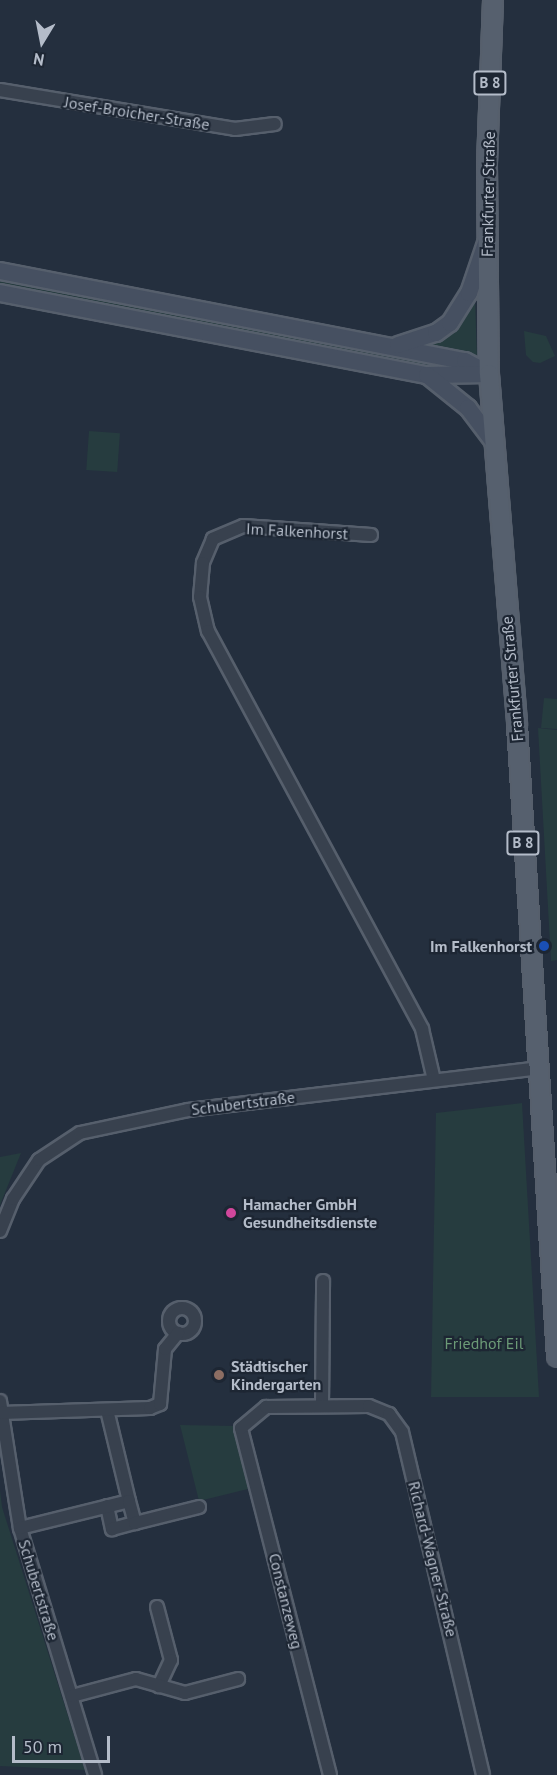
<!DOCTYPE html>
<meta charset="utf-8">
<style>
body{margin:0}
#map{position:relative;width:557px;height:1775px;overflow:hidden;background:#242f3e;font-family:"PT Sans",sans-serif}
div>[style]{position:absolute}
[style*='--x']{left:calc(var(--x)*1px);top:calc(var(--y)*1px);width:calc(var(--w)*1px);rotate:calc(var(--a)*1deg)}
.green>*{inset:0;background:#263c3f;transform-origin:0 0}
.roads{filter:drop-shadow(2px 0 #565f6c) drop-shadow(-2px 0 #565f6c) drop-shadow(0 2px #565f6c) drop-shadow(0 -2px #565f6c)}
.minor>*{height:12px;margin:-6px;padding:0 6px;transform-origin:6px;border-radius:6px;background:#38414e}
.minor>.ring{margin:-6px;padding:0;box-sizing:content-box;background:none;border:12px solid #38414e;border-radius:50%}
.secondary>*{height:16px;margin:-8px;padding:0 8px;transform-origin:8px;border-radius:8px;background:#465061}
.primary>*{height:18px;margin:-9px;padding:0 9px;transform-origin:9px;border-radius:9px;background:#56606e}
.dots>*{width:16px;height:16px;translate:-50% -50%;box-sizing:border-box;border:3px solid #1d2633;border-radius:50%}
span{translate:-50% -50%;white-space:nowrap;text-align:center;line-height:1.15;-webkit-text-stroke:4.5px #1d2633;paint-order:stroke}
.shield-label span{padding:2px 4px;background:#1d2633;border:2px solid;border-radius:4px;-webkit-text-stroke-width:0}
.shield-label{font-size:15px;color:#b4bcc9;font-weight:700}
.street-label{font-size:16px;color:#b4bcc9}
.poi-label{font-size:16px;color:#b4bcc9;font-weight:700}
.right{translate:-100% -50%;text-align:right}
.left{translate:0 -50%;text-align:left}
.park-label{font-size:16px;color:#6b9a76}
.north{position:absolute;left:12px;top:12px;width:60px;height:60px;-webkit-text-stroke:4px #1d2633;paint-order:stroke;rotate:190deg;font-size:16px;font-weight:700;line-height:24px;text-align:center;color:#b4bcc9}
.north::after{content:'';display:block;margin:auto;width:21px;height:27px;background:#b4bcc9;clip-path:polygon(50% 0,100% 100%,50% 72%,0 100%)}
.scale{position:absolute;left:12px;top:1736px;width:98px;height:27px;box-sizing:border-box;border:3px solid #b4bcc9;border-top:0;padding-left:8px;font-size:18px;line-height:21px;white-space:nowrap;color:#b4bcc9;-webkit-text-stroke:4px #1d2633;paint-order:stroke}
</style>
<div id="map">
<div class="green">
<div style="left:0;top:279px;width:472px;height:5px;rotate:11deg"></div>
<div style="clip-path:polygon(475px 298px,477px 359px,427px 346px,451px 331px)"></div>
<div style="clip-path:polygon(524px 331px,546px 336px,555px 356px,540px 363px,533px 362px,526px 355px)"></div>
<div style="left:89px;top:431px;width:31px;height:39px;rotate:4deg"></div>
<div style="clip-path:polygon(544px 698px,557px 699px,557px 729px,541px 728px)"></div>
<div style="clip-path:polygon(538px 728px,557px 730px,557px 960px,551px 961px)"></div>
<div style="clip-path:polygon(522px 1103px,539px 1397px,431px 1397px,436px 1113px)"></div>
<div style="clip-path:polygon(21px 1153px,0 1205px,0 1157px)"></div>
<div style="clip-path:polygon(180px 1425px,235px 1426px,252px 1488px,199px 1501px)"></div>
<div style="clip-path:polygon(0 1490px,2px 1507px,85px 1770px,0 1766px)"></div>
</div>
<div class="roads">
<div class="minor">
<div style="--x:0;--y:90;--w:238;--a:9.4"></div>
<div style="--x:235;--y:129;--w:40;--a:-7.1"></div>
<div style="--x:371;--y:535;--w:128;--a:-176"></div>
<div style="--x:243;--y:526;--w:33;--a:157"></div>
<div style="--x:213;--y:539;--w:26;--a:113"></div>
<div style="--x:203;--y:563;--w:34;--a:95"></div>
<div style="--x:200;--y:597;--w:35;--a:77"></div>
<div style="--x:208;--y:631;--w:452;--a:61.7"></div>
<div style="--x:422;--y:1029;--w:52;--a:76.8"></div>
<div style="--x:0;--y:1231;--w:35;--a:-68"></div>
<div style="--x:13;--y:1199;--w:47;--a:-56.3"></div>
<div style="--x:39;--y:1160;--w:49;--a:-33.4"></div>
<div style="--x:80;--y:1133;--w:110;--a:-12"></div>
<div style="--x:188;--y:1110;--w:353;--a:-6.8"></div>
<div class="ring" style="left:169px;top:1308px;width:14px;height:14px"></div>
<div style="--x:0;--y:1401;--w:129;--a:81.1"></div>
<div style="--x:20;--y:1528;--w:258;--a:73.1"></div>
<div style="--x:322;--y:1406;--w:125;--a:-89.5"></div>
<div style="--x:107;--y:1410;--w:94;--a:76.4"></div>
<div style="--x:1;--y:1413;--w:149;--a:-1.9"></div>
<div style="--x:150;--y:1408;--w:11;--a:-22"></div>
<div style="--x:160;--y:1404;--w:55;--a:-84.8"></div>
<div style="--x:165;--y:1349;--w:21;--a:-51"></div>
<div style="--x:107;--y:1506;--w:24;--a:78"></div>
<div style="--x:112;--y:1529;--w:24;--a:-15"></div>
<div style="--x:20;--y:1528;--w:112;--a:-13.9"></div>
<div style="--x:129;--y:1501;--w:23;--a:75"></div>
<div style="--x:135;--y:1523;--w:66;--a:-14"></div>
<div style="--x:157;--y:1607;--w:55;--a:75.2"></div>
<div style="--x:171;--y:1660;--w:29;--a:115"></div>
<div style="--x:72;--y:1696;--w:66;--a:-14.9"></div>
<div style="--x:136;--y:1679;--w:51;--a:15.9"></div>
<div style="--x:185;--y:1693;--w:55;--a:-14.8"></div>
<div style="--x:330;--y:1775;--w:358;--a:-104.4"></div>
<div style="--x:241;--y:1428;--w:33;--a:-40"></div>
<div style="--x:266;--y:1407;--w:103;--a:-0.6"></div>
<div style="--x:369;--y:1406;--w:22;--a:22"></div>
<div style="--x:389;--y:1414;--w:22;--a:54"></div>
<div style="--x:402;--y:1432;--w:352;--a:76.7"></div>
</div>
<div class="secondary">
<div style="--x:0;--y:271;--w:474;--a:11"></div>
<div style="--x:465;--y:361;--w:27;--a:28"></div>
<div style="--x:0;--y:293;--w:435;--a:10.9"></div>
<div style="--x:427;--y:375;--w:62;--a:-0.9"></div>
<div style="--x:398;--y:345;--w:40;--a:-18"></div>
<div style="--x:436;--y:333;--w:17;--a:-36"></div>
<div style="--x:450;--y:323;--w:36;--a:-58"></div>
<div style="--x:469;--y:293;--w:53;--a:-71.2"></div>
<div style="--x:427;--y:375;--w:53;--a:38.8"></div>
<div style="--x:468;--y:408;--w:41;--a:52.9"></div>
</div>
<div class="primary">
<div style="--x:493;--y:0;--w:165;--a:92.1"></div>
<div style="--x:487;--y:165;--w:209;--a:89.5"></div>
<div style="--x:489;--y:374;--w:352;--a:85.4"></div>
<div style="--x:517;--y:725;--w:633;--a:86.38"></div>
</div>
</div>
<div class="dots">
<div style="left:544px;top:946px;background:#1a4fb4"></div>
<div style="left:231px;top:1213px;background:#d1479c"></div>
<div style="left:219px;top:1375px;background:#8d6e63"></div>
</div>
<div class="shield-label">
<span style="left:490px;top:83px">B 8</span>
<span style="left:523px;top:843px">B 8</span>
</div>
<div class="street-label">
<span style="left:137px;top:113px;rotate:9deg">Josef-Broicher-Straße</span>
<span style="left:488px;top:194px;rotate:-89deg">Frankfurter Straße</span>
<span style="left:297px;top:531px;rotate:3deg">Im Falkenhorst</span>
<span style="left:512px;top:679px;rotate:-95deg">Frankfurter Straße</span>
<span style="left:243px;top:1103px;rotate:-7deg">Schubertstraße</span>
<span style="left:433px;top:1559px;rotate:76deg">Richard-Wagner-Straße</span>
<span style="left:39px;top:1590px;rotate:73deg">Schubertstraße</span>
<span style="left:286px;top:1601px;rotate:76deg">Constanzeweg</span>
</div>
<div class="poi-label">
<span class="right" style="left:532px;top:946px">Im Falkenhorst</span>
<span class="left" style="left:243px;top:1213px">Hamacher GmbH<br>Gesundheitsdienste</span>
<span class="left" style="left:231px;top:1375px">Städtischer<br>Kindergarten</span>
</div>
<div class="park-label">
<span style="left:484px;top:1343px">Friedhof Eil</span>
</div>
<div class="north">N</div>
<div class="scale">50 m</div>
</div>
